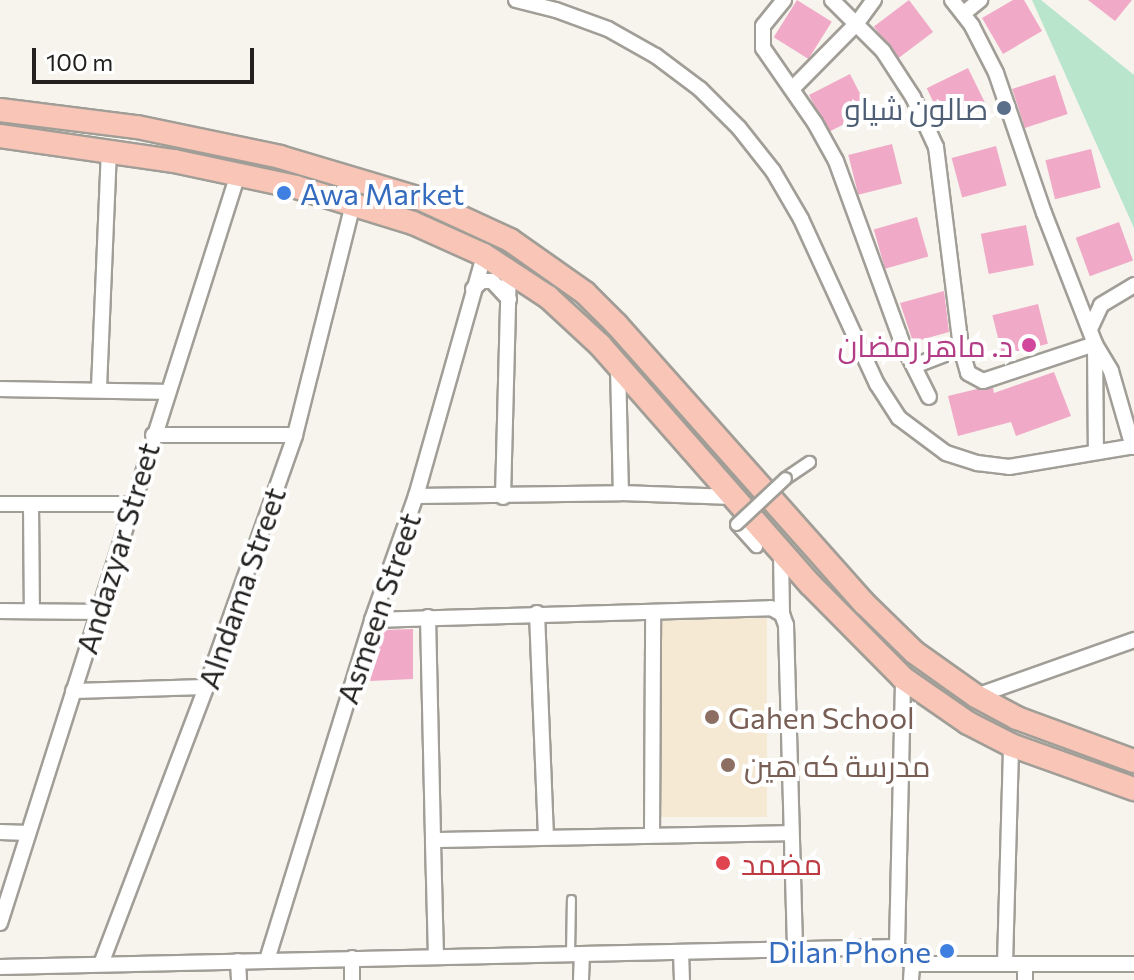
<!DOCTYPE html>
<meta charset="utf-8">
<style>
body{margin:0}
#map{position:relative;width:1134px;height:980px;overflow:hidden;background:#f7f4ed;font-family:Commissioner,Cairo,sans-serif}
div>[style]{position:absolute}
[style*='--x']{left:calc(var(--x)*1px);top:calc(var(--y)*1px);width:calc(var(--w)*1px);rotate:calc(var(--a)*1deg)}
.education>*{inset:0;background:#f5e9d4;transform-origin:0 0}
.green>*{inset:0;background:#b8e5cb}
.building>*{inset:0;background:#f0aac8;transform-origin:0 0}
.roads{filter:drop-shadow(2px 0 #a19e97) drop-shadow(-2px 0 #a19e97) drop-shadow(0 2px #a19e97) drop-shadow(0 -2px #a19e97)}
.service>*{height:7px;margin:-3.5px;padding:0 3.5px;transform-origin:3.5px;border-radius:3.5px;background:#fff}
.pedestrian>*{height:11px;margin:-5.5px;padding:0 5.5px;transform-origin:5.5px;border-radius:5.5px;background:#fff}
.minor>*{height:14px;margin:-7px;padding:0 7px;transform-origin:7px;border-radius:7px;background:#fff}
.primary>*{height:22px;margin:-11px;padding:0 11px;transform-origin:11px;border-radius:11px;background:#f8c5b7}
.bridges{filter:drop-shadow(2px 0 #a19e97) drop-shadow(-2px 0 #a19e97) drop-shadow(0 2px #a19e97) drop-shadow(0 -2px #a19e97)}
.pedestrian-bridge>*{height:11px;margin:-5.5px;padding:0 5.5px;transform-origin:5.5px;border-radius:5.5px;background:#fff}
.dots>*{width:22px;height:22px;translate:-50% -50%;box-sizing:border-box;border:4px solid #fff;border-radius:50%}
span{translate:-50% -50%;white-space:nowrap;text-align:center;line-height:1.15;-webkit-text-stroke:8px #fff;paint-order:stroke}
.service-label{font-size:30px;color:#4e5e75}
.right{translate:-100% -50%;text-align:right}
.shop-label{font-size:30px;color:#366cbe}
.left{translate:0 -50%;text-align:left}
.hotel-label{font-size:30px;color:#b23c85}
.street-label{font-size:30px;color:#23211f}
.education-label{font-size:30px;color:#785e54}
.health-label{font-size:30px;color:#be3a42}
.scale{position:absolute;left:32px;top:48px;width:222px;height:36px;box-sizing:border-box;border:4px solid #23211f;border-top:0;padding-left:10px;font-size:24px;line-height:28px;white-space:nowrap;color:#23211f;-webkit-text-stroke:6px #fff;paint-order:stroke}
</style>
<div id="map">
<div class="education">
<div style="left:656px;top:618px;width:111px;height:199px"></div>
</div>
<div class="green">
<div style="clip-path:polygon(1032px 0,1041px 0,1134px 75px,1134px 228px)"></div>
</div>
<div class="building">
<div style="left:797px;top:0;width:41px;height:44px;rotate:32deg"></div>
<div style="left:909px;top:0;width:40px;height:44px;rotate:53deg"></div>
<div style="clip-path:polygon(1013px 0,1024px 0,1042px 31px,1003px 54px,982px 18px)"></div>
<div style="clip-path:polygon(1088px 0,1132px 0,1115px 21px)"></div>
<div style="left:968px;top:68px;width:41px;height:46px;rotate:64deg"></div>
<div style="left:850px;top:74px;width:42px;height:46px;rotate:63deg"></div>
<div style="left:1055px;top:75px;width:41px;height:45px;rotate:72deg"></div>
<div style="left:892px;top:144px;width:41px;height:45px;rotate:76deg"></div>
<div style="left:996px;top:146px;width:41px;height:46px;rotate:75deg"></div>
<div style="left:1091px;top:149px;width:40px;height:47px;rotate:76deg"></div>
<div style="left:917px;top:217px;width:41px;height:45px;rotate:74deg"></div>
<div style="left:1119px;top:222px;width:41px;height:46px;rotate:70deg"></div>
<div style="left:1026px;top:225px;width:41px;height:46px;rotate:79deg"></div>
<div style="clip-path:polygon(944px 291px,949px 332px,913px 342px,900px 303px)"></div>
<div style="left:1038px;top:304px;width:41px;height:47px;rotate:76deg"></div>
<div style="clip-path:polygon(1054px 372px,1071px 416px,1016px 436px,1011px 422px,958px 436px,948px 396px,977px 389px,993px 388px,994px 393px)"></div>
<div style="clip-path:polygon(413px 629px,413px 679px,370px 681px,383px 630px)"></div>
</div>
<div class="roads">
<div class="service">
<div style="--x:570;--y:954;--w:55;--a:-89"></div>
</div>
<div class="pedestrian">
<div style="--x:785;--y:478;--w:29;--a:-34"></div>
<div style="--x:736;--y:524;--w:30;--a:48"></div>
</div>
<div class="minor">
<div style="--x:516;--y:0;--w:41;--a:14"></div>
<div style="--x:556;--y:10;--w:55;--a:20.1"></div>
<div style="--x:608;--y:29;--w:55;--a:29.4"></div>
<div style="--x:656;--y:56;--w:55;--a:36.9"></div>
<div style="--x:700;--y:89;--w:55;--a:45"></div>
<div style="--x:739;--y:128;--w:55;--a:51.7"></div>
<div style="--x:773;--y:171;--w:56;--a:59.7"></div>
<div style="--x:801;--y:219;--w:182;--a:65.3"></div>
<div style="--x:877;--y:384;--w:40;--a:57.1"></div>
<div style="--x:899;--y:418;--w:59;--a:36.7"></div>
<div style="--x:946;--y:453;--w:33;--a:18"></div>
<div style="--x:977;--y:463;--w:32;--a:7"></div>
<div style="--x:1009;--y:467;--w:127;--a:-9.5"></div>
<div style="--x:784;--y:0;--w:33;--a:129"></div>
<div style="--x:763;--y:26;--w:22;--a:90"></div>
<div style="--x:763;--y:48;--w:91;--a:55.3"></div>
<div style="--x:815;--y:123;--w:43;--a:61.1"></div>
<div style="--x:836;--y:161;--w:196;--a:70"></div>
<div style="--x:903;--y:345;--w:58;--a:63.4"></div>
<div style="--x:832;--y:0;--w:72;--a:45"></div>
<div style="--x:883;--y:51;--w:55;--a:56.9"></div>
<div style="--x:913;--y:97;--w:55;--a:65.3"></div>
<div style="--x:936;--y:147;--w:203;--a:82.9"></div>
<div style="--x:961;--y:348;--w:26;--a:74"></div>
<div style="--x:968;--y:373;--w:17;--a:28"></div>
<div style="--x:983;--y:381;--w:118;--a:-18.3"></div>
<div style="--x:952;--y:0;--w:33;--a:52"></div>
<div style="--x:972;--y:26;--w:53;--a:62.9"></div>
<div style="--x:996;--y:73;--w:148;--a:71.1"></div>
<div style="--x:1044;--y:213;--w:141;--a:68.7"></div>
<div style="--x:1095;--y:344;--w:31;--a:59"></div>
<div style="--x:1111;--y:371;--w:79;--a:73.9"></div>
<div style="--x:964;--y:13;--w:21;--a:-39"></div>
<div style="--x:792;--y:89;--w:93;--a:-45.4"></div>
<div style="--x:857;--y:23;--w:29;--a:-54"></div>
<div style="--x:473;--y:289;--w:12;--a:-42"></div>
<div style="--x:482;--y:281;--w:10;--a:0"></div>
<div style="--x:492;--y:281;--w:25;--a:47"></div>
<div style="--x:1090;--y:329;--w:26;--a:-65"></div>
<div style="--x:1101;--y:305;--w:39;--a:-31"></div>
<div style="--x:1095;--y:345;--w:107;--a:89.5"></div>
<div style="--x:618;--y:365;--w:128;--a:88.7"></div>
<div style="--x:914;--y:366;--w:50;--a:-21"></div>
<div style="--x:99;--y:388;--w:237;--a:-87.6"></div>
<div style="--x:0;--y:389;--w:166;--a:1"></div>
<div style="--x:153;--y:435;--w:142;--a:0"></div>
<div style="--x:416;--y:496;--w:205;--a:-0.8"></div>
<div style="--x:621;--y:493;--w:112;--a:2"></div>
<div style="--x:503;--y:497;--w:228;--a:-88.5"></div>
<div style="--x:0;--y:504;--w:131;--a:0"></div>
<div style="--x:31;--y:504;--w:107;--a:89.5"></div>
<div style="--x:781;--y:551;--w:63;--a:89.1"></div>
<div style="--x:0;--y:611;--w:97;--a:0.6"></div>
<div style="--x:537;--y:613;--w:223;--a:87.7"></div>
<div style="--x:428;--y:617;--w:223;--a:88.7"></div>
<div style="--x:372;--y:620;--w:399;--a:-1.7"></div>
<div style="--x:771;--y:608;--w:13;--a:29"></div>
<div style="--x:782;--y:614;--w:12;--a:70"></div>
<div style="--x:786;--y:625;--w:324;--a:88.4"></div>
<div style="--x:73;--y:691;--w:133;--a:-1.7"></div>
<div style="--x:976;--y:696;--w:168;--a:-19.5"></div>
<div style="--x:0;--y:832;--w:28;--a:2"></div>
<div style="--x:652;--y:835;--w:223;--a:-89.7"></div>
<div style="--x:0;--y:923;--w:786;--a:-72.37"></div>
<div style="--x:897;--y:947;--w:269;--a:-88.7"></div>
<div style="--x:681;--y:952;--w:28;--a:88"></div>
<div style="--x:436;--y:957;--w:117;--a:-91.5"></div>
<div style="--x:433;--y:840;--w:357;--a:-1.1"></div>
<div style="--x:267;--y:960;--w:356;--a:-72.8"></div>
<div style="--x:372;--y:620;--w:132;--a:-70.5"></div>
<div style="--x:416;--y:496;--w:250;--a:-74.2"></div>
<div style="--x:238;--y:961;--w:19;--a:87"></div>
<div style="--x:101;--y:964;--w:296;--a:-69.2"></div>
<div style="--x:206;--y:687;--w:267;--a:-70.5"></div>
<div style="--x:295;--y:435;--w:238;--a:-75.9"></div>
<div style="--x:1005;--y:964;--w:219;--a:-88.4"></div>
<div style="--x:1025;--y:964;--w:16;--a:90"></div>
<div style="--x:0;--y:967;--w:897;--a:-1.28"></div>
<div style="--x:897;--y:947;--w:23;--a:49"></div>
<div style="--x:912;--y:964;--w:222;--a:0"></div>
<div style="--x:352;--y:980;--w:22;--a:-90"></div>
<div style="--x:581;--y:980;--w:26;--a:-88"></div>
<div style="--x:911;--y:980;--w:16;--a:-86"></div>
</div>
<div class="primary">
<div style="--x:0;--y:110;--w:138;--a:7.1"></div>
<div style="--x:137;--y:127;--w:146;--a:11.8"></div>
<div style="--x:280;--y:157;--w:147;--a:16.6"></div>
<div style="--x:421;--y:199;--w:98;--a:24.7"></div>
<div style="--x:510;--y:240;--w:92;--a:35.2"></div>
<div style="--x:585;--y:293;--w:45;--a:45"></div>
<div style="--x:617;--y:325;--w:372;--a:48.4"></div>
<div style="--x:864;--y:603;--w:70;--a:44.4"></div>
<div style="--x:914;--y:652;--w:76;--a:35.4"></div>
<div style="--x:976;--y:696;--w:47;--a:28.2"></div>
<div style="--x:1017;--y:718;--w:125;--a:20.2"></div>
<div style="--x:0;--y:136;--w:176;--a:8.2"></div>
<div style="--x:174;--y:161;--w:125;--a:12"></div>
<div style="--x:296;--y:187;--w:122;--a:17.1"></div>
<div style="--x:413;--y:223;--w:78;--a:24.3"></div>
<div style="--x:484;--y:255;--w:77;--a:33.3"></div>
<div style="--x:548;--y:297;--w:71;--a:42.7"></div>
<div style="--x:600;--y:345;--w:318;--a:48.7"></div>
<div style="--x:810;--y:584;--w:132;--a:45.3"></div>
<div style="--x:903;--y:678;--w:79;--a:34.7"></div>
<div style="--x:968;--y:723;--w:48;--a:27.1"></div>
<div style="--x:1011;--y:745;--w:131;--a:19.7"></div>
</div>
</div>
<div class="bridges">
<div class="pedestrian-bridge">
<div style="--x:736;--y:524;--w:67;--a:-43.2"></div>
</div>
</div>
<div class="dots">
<div style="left:1004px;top:108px;background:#5c6f8a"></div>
<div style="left:284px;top:193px;background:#3f7fe0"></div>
<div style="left:1029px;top:345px;background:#d1479c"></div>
<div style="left:712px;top:717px;background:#8d6e63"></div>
<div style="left:728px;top:765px;background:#8d6e63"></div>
<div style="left:723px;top:863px;background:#e0444e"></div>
<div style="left:947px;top:951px;background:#3f7fe0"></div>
</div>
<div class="service-label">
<span class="right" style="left:988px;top:108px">صالون شياو</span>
</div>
<div class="shop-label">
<span class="left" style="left:300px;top:193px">Awa Market</span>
<span class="right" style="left:931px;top:951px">Dilan Phone</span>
</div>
<div class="hotel-label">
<span class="right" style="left:1013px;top:345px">د. ماهر رمضان</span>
</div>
<div class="street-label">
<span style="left:117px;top:548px;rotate:-73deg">Andazyar Street</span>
<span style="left:241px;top:588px;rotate:-71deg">Alndama Street</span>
<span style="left:378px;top:608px;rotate:-71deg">Asmeen Street</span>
</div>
<div class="education-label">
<span class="left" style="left:728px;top:717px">Gahen School</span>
<span class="left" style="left:744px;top:765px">مدرسة كه هين</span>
</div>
<div class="health-label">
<span class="left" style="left:741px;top:863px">مضمد</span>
</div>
<div class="scale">100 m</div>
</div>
